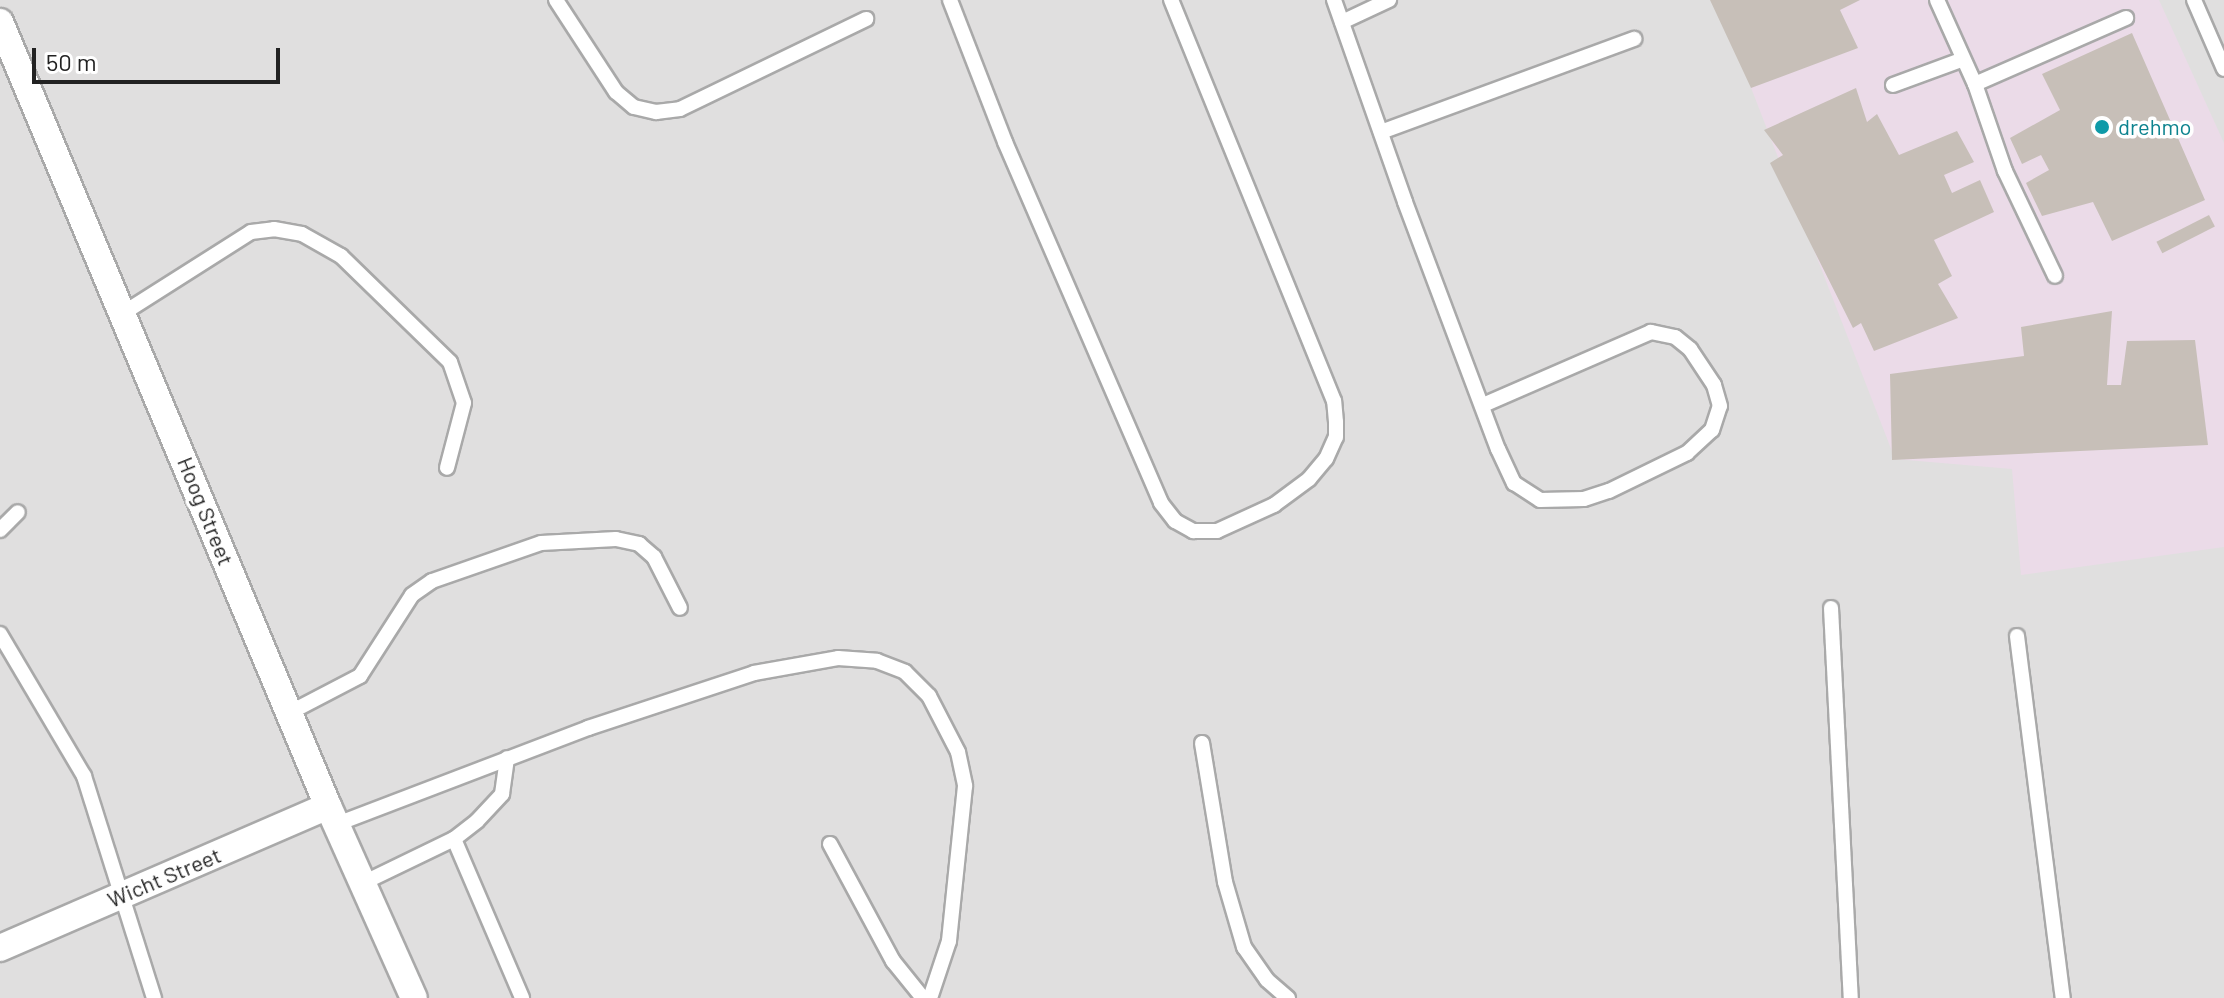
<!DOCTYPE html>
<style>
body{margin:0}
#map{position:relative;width:2224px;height:998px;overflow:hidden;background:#f2efe9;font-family:Barlow,sans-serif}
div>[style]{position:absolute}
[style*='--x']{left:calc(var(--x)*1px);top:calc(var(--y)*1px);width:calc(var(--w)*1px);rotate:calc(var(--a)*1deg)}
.residential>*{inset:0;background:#e0dfdf;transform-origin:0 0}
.industrial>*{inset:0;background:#ebdbe8}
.building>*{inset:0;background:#c7bfb8;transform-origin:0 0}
.roads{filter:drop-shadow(2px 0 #a9a9a9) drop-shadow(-2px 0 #a9a9a9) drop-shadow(0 2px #a9a9a9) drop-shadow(0 -2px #a9a9a9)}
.service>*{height:14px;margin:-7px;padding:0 7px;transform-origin:7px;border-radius:7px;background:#fff}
.minor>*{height:26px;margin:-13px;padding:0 13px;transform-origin:13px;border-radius:13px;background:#fff}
.dots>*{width:22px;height:22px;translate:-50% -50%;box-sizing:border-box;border:4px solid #fff;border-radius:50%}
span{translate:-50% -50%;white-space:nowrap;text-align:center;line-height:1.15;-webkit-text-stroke:7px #fff;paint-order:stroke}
.culture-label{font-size:22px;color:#0d838f}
.left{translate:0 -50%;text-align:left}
.street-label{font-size:22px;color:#222}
.scale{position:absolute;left:32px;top:48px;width:248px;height:36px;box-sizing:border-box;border:4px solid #222;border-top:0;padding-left:10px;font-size:24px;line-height:28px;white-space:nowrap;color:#222;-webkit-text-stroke:6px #fff;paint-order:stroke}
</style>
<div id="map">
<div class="residential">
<div style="left:0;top:0;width:2224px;height:998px"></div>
</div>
<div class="industrial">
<div style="clip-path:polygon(1717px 0,2159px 0,2224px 143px,2224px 547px,2021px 575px,2012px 469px,1895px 459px)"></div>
</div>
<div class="building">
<div style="clip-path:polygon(1710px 0,1860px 0,1840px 10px,1858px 48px,1751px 88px)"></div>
<div style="clip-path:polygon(2132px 33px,2205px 200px,2112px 241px,2093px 202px,2042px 216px,2026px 183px,2049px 170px,2041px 155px,2022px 164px,2010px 138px,2060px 110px,2042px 74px)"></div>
<div style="clip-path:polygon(1856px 88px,1867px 122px,1877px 114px,1899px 155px,1957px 131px,1974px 162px,1944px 175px,1952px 193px,1980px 180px,1994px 212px,1934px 240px,1952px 276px,1938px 284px,1958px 318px,1874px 351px,1861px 323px,1853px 328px,1770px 163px,1783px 155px,1764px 130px)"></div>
<div style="left:2209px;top:215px;width:13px;height:59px;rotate:63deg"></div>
<div style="clip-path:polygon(2112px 311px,2107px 385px,2121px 385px,2127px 341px,2195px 340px,2208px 445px,1892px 460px,1890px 374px,2024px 356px,2021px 327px)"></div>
</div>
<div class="roads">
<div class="service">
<div style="--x:556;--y:0;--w:110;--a:56.9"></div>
<div style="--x:616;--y:92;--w:23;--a:40"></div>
<div style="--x:634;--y:107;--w:23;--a:13"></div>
<div style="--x:656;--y:112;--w:24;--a:-7"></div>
<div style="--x:680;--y:109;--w:207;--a:-25.8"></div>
<div style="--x:950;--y:0;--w:152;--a:68.8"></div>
<div style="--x:1005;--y:142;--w:393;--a:66.6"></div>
<div style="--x:1161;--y:503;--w:23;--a:52"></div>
<div style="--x:1175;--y:521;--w:21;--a:29"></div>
<div style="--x:1193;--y:531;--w:24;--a:0"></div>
<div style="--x:1217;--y:531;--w:63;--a:-24.5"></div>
<div style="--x:1274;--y:505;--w:44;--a:-36.6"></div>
<div style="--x:1309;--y:479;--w:26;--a:-50"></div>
<div style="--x:1326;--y:459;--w:24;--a:-66"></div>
<div style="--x:1336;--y:437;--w:15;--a:-90"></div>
<div style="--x:1336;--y:422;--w:21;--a:-95"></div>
<div style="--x:1334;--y:401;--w:433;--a:-112.1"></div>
<div style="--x:1334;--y:0;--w:214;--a:70.6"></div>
<div style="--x:1405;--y:202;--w:264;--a:69.4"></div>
<div style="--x:1498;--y:449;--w:38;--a:65"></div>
<div style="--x:1514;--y:483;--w:31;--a:33"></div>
<div style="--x:1540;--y:500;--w:44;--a:-1.3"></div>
<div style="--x:1584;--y:499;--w:26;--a:-18"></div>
<div style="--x:1609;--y:491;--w:87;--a:-26"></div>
<div style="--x:1687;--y:453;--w:34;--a:-43"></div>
<div style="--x:1712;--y:430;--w:25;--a:-72"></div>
<div style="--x:1720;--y:406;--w:22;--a:-106"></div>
<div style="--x:1714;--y:385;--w:43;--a:-123.7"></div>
<div style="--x:1690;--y:349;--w:19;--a:-141"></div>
<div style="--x:1675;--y:337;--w:25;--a:-168"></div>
<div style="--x:1651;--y:332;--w:183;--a:156.5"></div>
<div style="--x:1937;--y:0;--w:92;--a:65.7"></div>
<div style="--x:1975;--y:84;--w:92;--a:71"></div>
<div style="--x:2005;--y:171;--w:116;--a:64.5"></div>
<div style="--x:2194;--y:0;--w:75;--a:66.5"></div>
<div style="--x:1342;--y:22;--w:52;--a:-25.1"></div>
<div style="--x:1975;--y:84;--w:165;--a:-23.6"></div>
<div style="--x:1893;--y:85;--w:72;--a:-20.2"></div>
<div style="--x:1381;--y:132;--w:270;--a:-20.2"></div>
<div style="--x:125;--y:312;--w:149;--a:-32.4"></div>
<div style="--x:251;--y:232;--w:23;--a:-7"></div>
<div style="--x:274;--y:229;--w:28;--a:10"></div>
<div style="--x:302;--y:234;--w:45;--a:29.4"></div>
<div style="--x:341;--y:256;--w:152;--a:44.2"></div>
<div style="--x:450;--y:362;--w:43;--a:71.1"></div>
<div style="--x:464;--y:403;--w:67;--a:104.7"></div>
<div style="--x:0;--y:530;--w:25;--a:-45"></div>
<div style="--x:1831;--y:608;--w:391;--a:87.1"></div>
<div style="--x:0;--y:634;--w:165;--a:59.4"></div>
<div style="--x:84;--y:776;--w:233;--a:72.5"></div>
<div style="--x:2017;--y:636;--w:365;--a:82.8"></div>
<div style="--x:289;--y:713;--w:80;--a:-27.5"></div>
<div style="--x:360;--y:676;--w:96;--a:-57.3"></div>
<div style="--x:412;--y:595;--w:24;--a:-35"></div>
<div style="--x:432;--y:581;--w:115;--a:-19.2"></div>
<div style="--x:541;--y:543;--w:75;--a:-3.1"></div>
<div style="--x:616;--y:539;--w:24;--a:12"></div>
<div style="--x:639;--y:544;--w:20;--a:41"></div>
<div style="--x:654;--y:557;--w:57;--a:63"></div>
<div style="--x:1202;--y:743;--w:141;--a:80.6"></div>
<div style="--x:1225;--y:882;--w:68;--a:73.7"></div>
<div style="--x:1244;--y:947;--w:40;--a:55.1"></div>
<div style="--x:1267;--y:980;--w:28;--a:41"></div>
<div style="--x:337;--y:824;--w:269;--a:-20.9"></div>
<div style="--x:588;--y:728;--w:175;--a:-18.3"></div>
<div style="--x:754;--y:673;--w:85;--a:-10.1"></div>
<div style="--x:838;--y:658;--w:39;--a:4"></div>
<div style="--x:877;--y:661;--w:30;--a:21"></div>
<div style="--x:905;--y:672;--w:34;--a:45"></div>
<div style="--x:929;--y:696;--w:63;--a:62.6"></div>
<div style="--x:958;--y:752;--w:35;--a:78"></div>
<div style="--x:965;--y:786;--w:156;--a:95.9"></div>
<div style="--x:949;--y:941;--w:60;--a:108.4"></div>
<div style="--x:454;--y:839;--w:173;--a:66.8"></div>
<div style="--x:830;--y:844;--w:133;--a:61.7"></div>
<div style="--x:893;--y:961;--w:48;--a:51"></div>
<div style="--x:365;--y:882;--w:99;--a:-25.8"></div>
<div style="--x:454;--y:839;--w:29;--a:-38"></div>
<div style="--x:477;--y:821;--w:37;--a:-47"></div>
<div style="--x:502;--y:794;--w:36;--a:-82"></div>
</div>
<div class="minor">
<div style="--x:0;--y:22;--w:850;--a:67.3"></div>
<div style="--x:328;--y:806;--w:210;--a:65.9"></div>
<div style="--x:0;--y:948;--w:357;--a:-23.4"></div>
</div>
</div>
<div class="dots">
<div style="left:2102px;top:127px;background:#0f9aa8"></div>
</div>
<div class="culture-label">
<span class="left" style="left:2118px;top:127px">drehmo</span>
</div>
<div class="street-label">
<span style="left:206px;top:511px;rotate:68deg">Hoog Street</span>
<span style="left:164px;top:877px;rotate:-23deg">Wicht Street</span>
</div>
<div class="scale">50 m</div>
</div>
